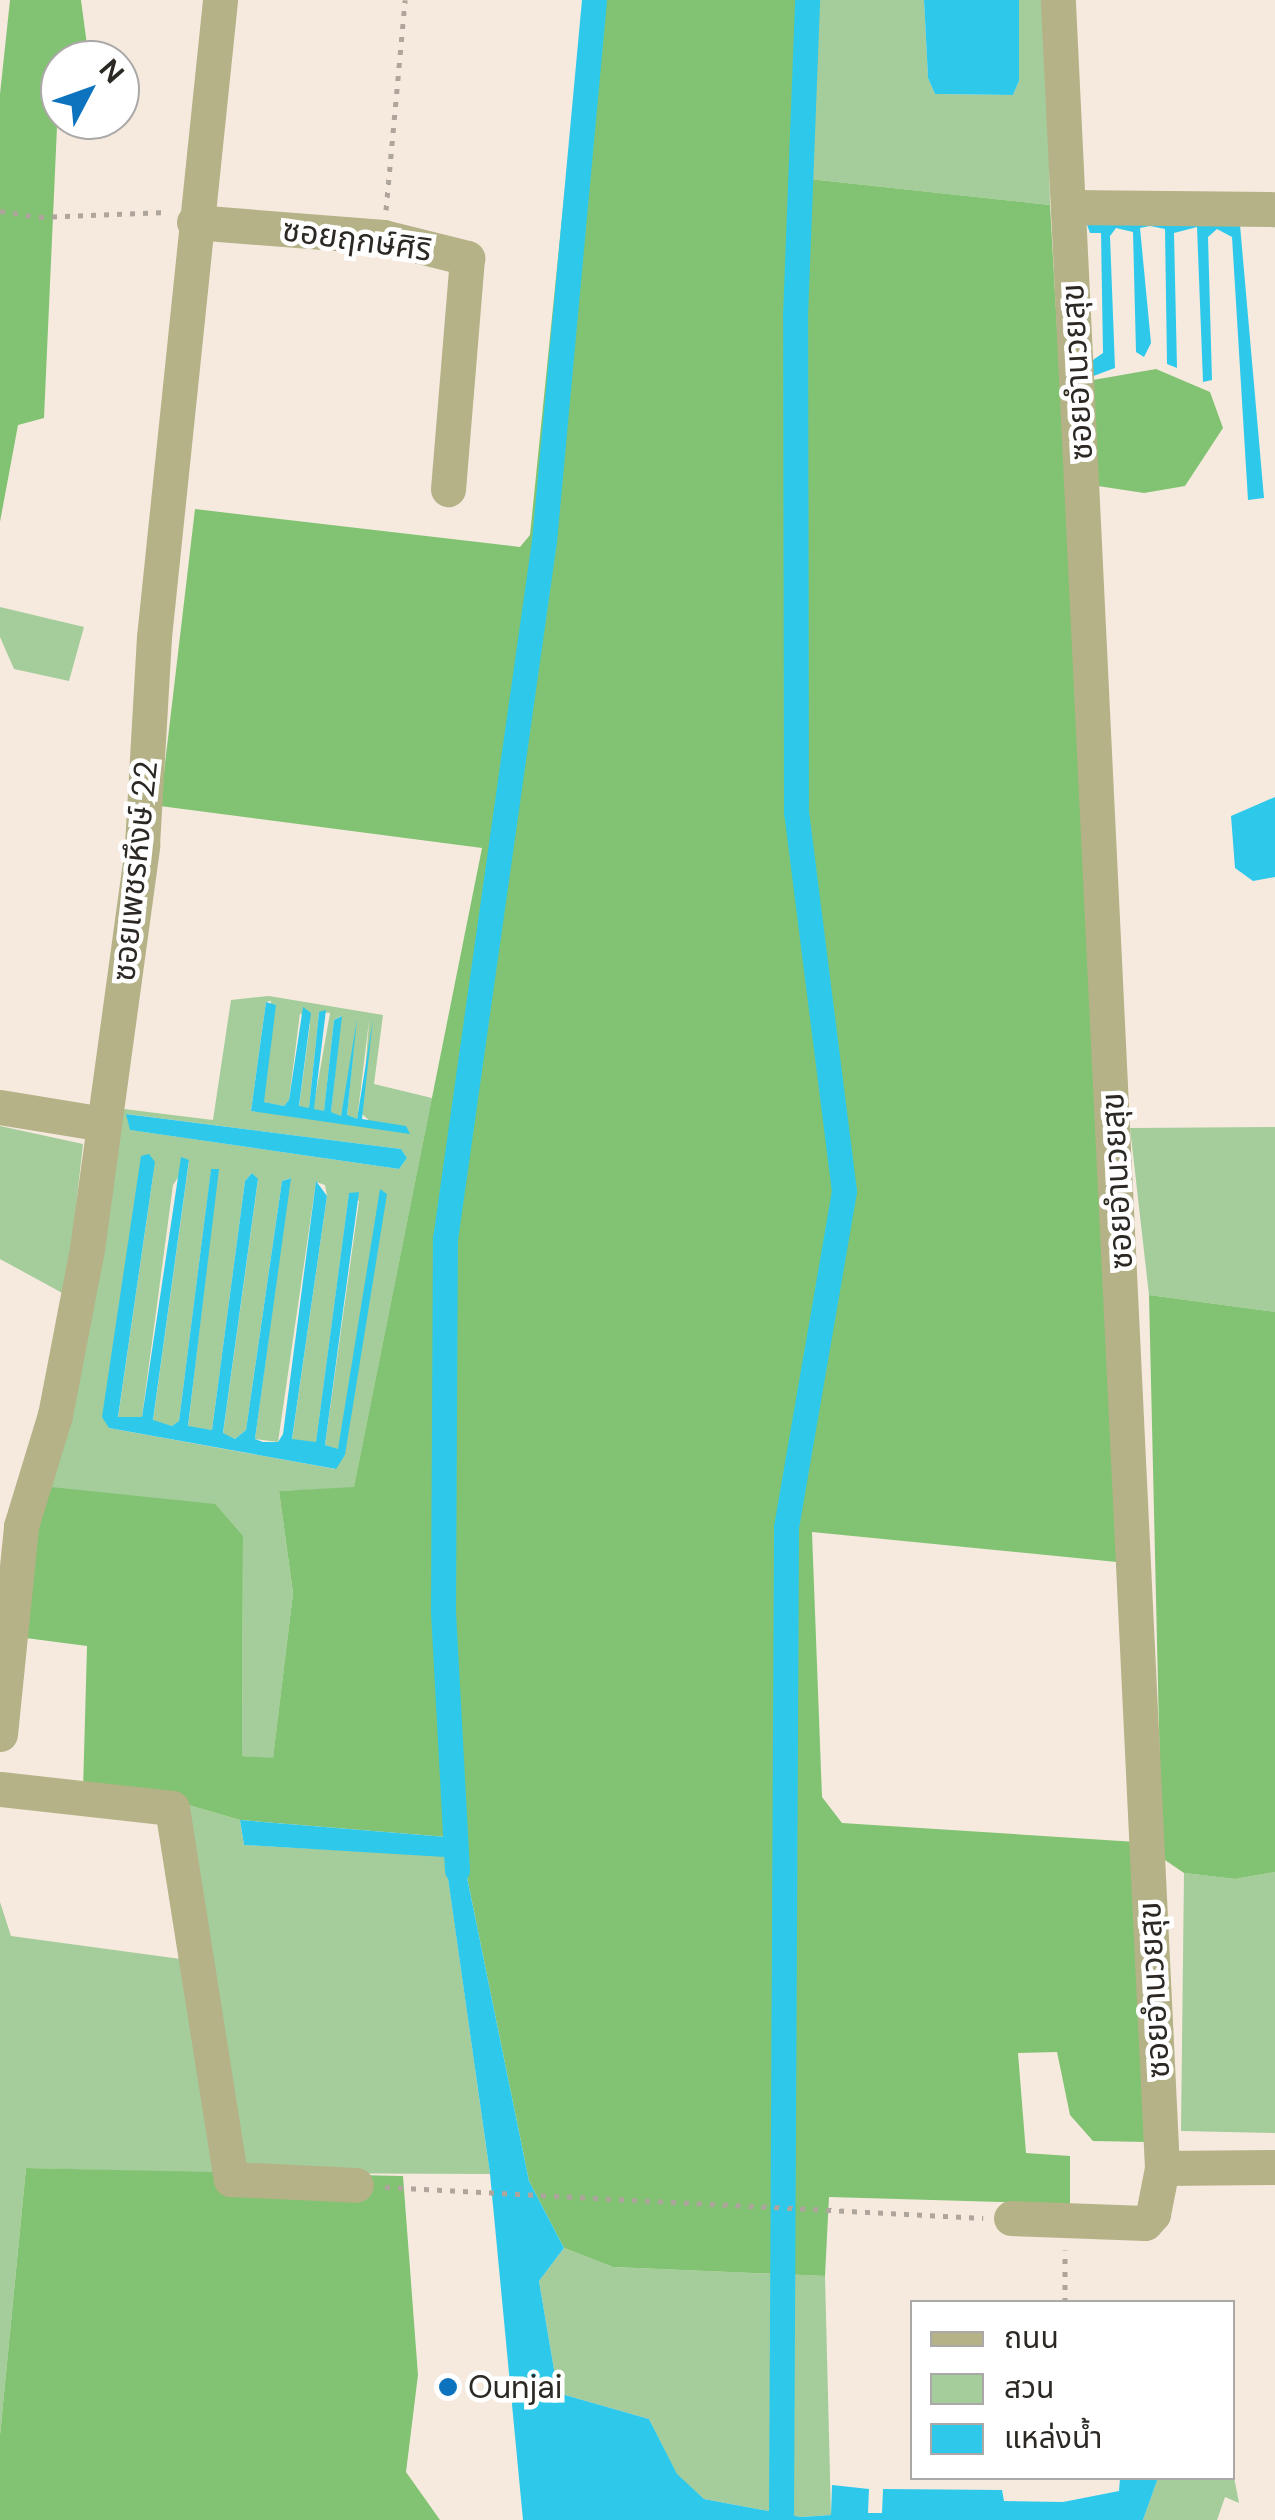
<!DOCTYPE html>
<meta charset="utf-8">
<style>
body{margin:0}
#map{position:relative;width:1275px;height:2520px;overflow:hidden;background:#f6eadf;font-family:"DM Sans","Noto Sans Thai",sans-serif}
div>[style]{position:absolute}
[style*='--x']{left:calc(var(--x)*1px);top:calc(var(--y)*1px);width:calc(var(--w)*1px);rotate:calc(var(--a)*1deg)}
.green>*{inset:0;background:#a5cc9b}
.forest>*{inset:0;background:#82c373}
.water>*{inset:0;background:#2ec9ea}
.canal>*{height:25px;margin:-12.5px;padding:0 12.5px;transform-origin:12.5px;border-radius:12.5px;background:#2ec9ea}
.path>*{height:5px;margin-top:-2.5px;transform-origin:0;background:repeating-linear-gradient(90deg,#aea59c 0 5px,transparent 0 13px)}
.minor>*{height:35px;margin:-17.5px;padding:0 17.5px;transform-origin:17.5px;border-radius:17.5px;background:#b5b287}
.dots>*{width:28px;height:28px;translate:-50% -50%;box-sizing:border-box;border:5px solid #fff;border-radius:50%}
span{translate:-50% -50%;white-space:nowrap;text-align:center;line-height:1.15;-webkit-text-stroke:9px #fff;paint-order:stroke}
.street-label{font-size:32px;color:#2c2824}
.poi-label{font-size:32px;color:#2c2824}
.left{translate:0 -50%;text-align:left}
.legend{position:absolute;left:910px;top:2300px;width:325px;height:180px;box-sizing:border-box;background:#fff;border:2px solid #aba9a7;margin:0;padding:12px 18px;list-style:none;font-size:30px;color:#2c2824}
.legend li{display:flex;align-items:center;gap:20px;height:50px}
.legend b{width:50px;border:2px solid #aba9a7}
.north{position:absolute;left:40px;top:40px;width:100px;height:100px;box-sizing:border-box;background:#fff;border:2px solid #aba9a7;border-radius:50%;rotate:49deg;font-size:28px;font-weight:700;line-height:40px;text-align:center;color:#2c2824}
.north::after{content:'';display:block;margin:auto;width:35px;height:45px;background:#0e73bf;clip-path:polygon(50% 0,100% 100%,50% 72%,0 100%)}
</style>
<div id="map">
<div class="green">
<div style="clip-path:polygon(809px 0,924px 0,928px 78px,935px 94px,1013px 95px,1019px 81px,1019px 0,1046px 0,1050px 205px,809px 179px)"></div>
<div style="clip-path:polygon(0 607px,84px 627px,69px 681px,14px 669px,0 637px)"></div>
<div style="clip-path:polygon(evenodd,269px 996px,383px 1015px,374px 1084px,432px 1098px,354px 1488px,279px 1491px,293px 1593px,273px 1759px,242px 1756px,243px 1536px,41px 1486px,116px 1108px,213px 1120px,231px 1000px,269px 996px,271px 1001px,263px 1102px,284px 1106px,289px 1100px,300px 1013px,310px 1024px,299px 1107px,309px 1108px,319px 1012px,330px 1013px,313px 1110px,324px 1112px,334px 1020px,341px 1016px,331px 1112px,341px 1117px,354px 1043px,347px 1116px,357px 1120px,369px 1021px,362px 1114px,371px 1122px,251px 1111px,266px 1002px,271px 1001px,269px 996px,127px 1114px,401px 1149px,407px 1158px,399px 1169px,131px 1130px,127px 1114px,269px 996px,189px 1161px,153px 1421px,172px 1426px,179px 1421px,211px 1170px,218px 1169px,188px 1427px,212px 1430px,245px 1181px,252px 1173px,258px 1180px,223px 1434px,235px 1439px,246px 1430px,282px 1181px,290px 1178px,255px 1439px,278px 1442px,316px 1182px,325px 1185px,327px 1196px,292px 1440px,316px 1443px,349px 1194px,359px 1201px,325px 1445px,338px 1450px,341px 1442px,345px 1455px,335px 1469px,109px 1428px,155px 1162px,118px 1418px,142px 1417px,173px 1185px,189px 1161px)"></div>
<div style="clip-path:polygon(0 1126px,83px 1144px,66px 1295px,0 1259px)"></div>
<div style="clip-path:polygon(1275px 1127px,1275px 1312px,1149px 1295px,1130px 1128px)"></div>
<div style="clip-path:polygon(185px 1804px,240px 1820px,244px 1845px,445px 1856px,490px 2174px,242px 2173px)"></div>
<div style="clip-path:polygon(1275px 1872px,1275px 2133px,1181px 2131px,1184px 1873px,1235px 1879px)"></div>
<div style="clip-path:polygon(0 1902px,11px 1936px,188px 1960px,215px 2173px,26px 2168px,0 2435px)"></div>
<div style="clip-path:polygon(564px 2248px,613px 2267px,825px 2276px,831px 2515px,801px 2517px,704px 2499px,677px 2475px,649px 2419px,558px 2393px,539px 2281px)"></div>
<div style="clip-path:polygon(1233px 2472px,1239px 2503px,1225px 2497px,1217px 2520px,1143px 2520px,1158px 2478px,1232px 2478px)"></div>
</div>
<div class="forest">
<div style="clip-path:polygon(10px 0,81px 0,89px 60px,60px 60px,44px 418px,18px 425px,0 522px,0 94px)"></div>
<div style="clip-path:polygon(584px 0,809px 0,809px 179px,1050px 205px,1127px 1563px,812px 1532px,822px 1797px,842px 1823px,1136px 1842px,1148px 2142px,1093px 2141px,1070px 2115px,1057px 2052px,1018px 2053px,1026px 2153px,1070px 2156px,1070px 2204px,829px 2197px,825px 2276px,613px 2267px,564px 2248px,529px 2181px,459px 1838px,240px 1820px,185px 1804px,83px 1791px,87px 1646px,18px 1637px,41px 1486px,215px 1504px,243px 1536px,242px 1756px,273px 1758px,293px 1593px,279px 1491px,354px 1487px,482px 848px,160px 806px,195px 509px,520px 547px,530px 535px)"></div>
<div style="clip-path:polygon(1156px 369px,1210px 392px,1223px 428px,1185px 486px,1144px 493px,1098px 486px,1093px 380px)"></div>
<div style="clip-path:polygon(1149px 1295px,1275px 1312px,1275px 1872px,1235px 1879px,1184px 1873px,1162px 1858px)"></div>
<div style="clip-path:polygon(26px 2168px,403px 2176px,418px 2375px,406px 2472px,440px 2520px,0 2520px,0 2435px)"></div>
</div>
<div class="water">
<div style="clip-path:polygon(924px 0,1019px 0,1019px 81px,1013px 95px,935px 94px,928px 78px)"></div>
<div style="clip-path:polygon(1086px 222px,1240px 225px,1264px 498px,1248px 500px,1232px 237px,1217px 229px,1208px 237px,1212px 380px,1203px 382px,1197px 227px,1174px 233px,1177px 368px,1167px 364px,1165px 229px,1150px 226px,1140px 228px,1151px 343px,1144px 357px,1136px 352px,1133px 232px,1116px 228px,1110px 236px,1115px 368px,1088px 378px,1090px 362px,1103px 353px,1101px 233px,1090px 233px)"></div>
<div style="clip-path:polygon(1275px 797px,1275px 877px,1253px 881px,1235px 868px,1231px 816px)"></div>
<div style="clip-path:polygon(266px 1002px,276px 1005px,264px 1102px,284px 1106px,289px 1100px,303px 1007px,311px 1013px,299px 1106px,309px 1108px,319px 1012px,326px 1010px,314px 1109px,324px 1111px,334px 1020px,342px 1016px,331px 1112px,341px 1116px,357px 1019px,347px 1115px,357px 1119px,373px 1019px,362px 1119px,406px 1126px,410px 1134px,251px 1111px)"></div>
<div style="clip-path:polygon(126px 1114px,401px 1149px,407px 1158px,399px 1169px,130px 1130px)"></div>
<div style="clip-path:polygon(149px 1154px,155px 1162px,118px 1417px,142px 1417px,181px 1157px,189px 1160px,153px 1420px,172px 1426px,179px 1421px,211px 1169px,219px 1169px,188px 1426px,212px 1430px,245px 1181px,252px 1173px,258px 1179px,223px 1433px,235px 1439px,246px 1430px,282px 1181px,291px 1178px,255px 1439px,263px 1442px,278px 1442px,283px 1434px,316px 1181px,327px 1196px,292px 1439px,316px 1442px,349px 1193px,359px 1192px,325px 1445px,338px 1449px,380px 1189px,387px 1194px,345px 1455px,336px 1469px,109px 1428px,102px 1417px,141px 1156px)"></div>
<div style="clip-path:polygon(240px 1820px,459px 1838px,529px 2181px,564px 2248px,539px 2281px,558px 2393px,649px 2419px,677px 2474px,704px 2499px,801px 2517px,831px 2515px,832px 2485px,869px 2489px,868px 2513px,882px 2513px,883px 2489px,1002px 2490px,1004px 2501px,1063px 2502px,1119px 2491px,1120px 2478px,1158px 2478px,1143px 2520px,523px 2520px,490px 2174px,445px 1857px,244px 1845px)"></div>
</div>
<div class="canal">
<div style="--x:457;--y:1870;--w:261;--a:-93.1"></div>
<div style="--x:443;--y:1609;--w:370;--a:-89.7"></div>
<div style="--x:445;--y:1239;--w:705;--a:-81.93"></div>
<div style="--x:544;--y:541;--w:543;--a:-84.72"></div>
<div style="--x:781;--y:2520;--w:993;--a:-89.71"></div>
<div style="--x:786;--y:1527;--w:341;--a:-80.2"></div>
<div style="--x:844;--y:1191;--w:381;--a:-97.2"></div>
<div style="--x:796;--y:813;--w:497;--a:-90.1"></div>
<div style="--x:795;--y:316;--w:316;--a:-87.8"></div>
</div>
<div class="path">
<div style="--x:386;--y:210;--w:211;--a:-84.8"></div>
<div style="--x:0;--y:211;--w:39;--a:9"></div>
<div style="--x:39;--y:217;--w:128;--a:-2.2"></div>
<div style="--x:385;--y:2187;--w:599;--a:2.97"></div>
<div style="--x:1065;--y:2302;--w:52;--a:-90"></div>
</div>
<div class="minor">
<div style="--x:1069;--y:207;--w:206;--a:0.6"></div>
<div style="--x:194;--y:222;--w:190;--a:4.5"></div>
<div style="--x:383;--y:237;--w:87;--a:14"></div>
<div style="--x:467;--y:258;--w:232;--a:94.7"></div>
<div style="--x:0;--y:1107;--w:105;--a:9.3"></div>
<div style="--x:0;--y:1734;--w:209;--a:-84.2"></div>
<div style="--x:21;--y:1526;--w:116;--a:-73"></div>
<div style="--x:55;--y:1415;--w:169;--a:-79.1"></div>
<div style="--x:87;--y:1249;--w:408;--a:-82.2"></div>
<div style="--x:142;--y:845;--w:208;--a:-86.7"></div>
<div style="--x:154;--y:637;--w:640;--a:-84.08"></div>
<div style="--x:0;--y:1789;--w:173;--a:6.3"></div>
<div style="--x:172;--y:1808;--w:376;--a:81"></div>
<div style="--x:231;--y:2179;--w:125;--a:2.7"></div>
<div style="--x:1162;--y:2168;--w:113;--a:-0.5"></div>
<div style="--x:1011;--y:2218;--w:134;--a:2.1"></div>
<div style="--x:1145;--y:2223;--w:12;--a:-48"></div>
<div style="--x:1153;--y:2214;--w:47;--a:-78.9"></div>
<div style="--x:1162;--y:2168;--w:2170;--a:-92.75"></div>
</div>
<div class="dots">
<div style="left:448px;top:2387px;background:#0e73bf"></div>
</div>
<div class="street-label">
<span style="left:357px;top:240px;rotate:8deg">ซอยฤกษ์ศิริ</span>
<span style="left:1077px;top:372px;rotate:-93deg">ซอยอำนวยสุข</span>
<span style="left:135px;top:871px;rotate:-84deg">ซอยเพชรหึงษ์ 22</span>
<span style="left:1117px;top:1181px;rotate:-93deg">ซอยอำนวยสุข</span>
<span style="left:1154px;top:1990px;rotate:-93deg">ซอยอำนวยสุข</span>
</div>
<div class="poi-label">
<span class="left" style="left:468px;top:2387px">Ounjai</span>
</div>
<ul class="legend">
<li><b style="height:12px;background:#b5b287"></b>ถนน</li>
<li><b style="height:28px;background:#a5cc9b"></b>สวน</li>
<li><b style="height:28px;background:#2ec9ea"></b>แหล่งน้ำ</li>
</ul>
<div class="north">N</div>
</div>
